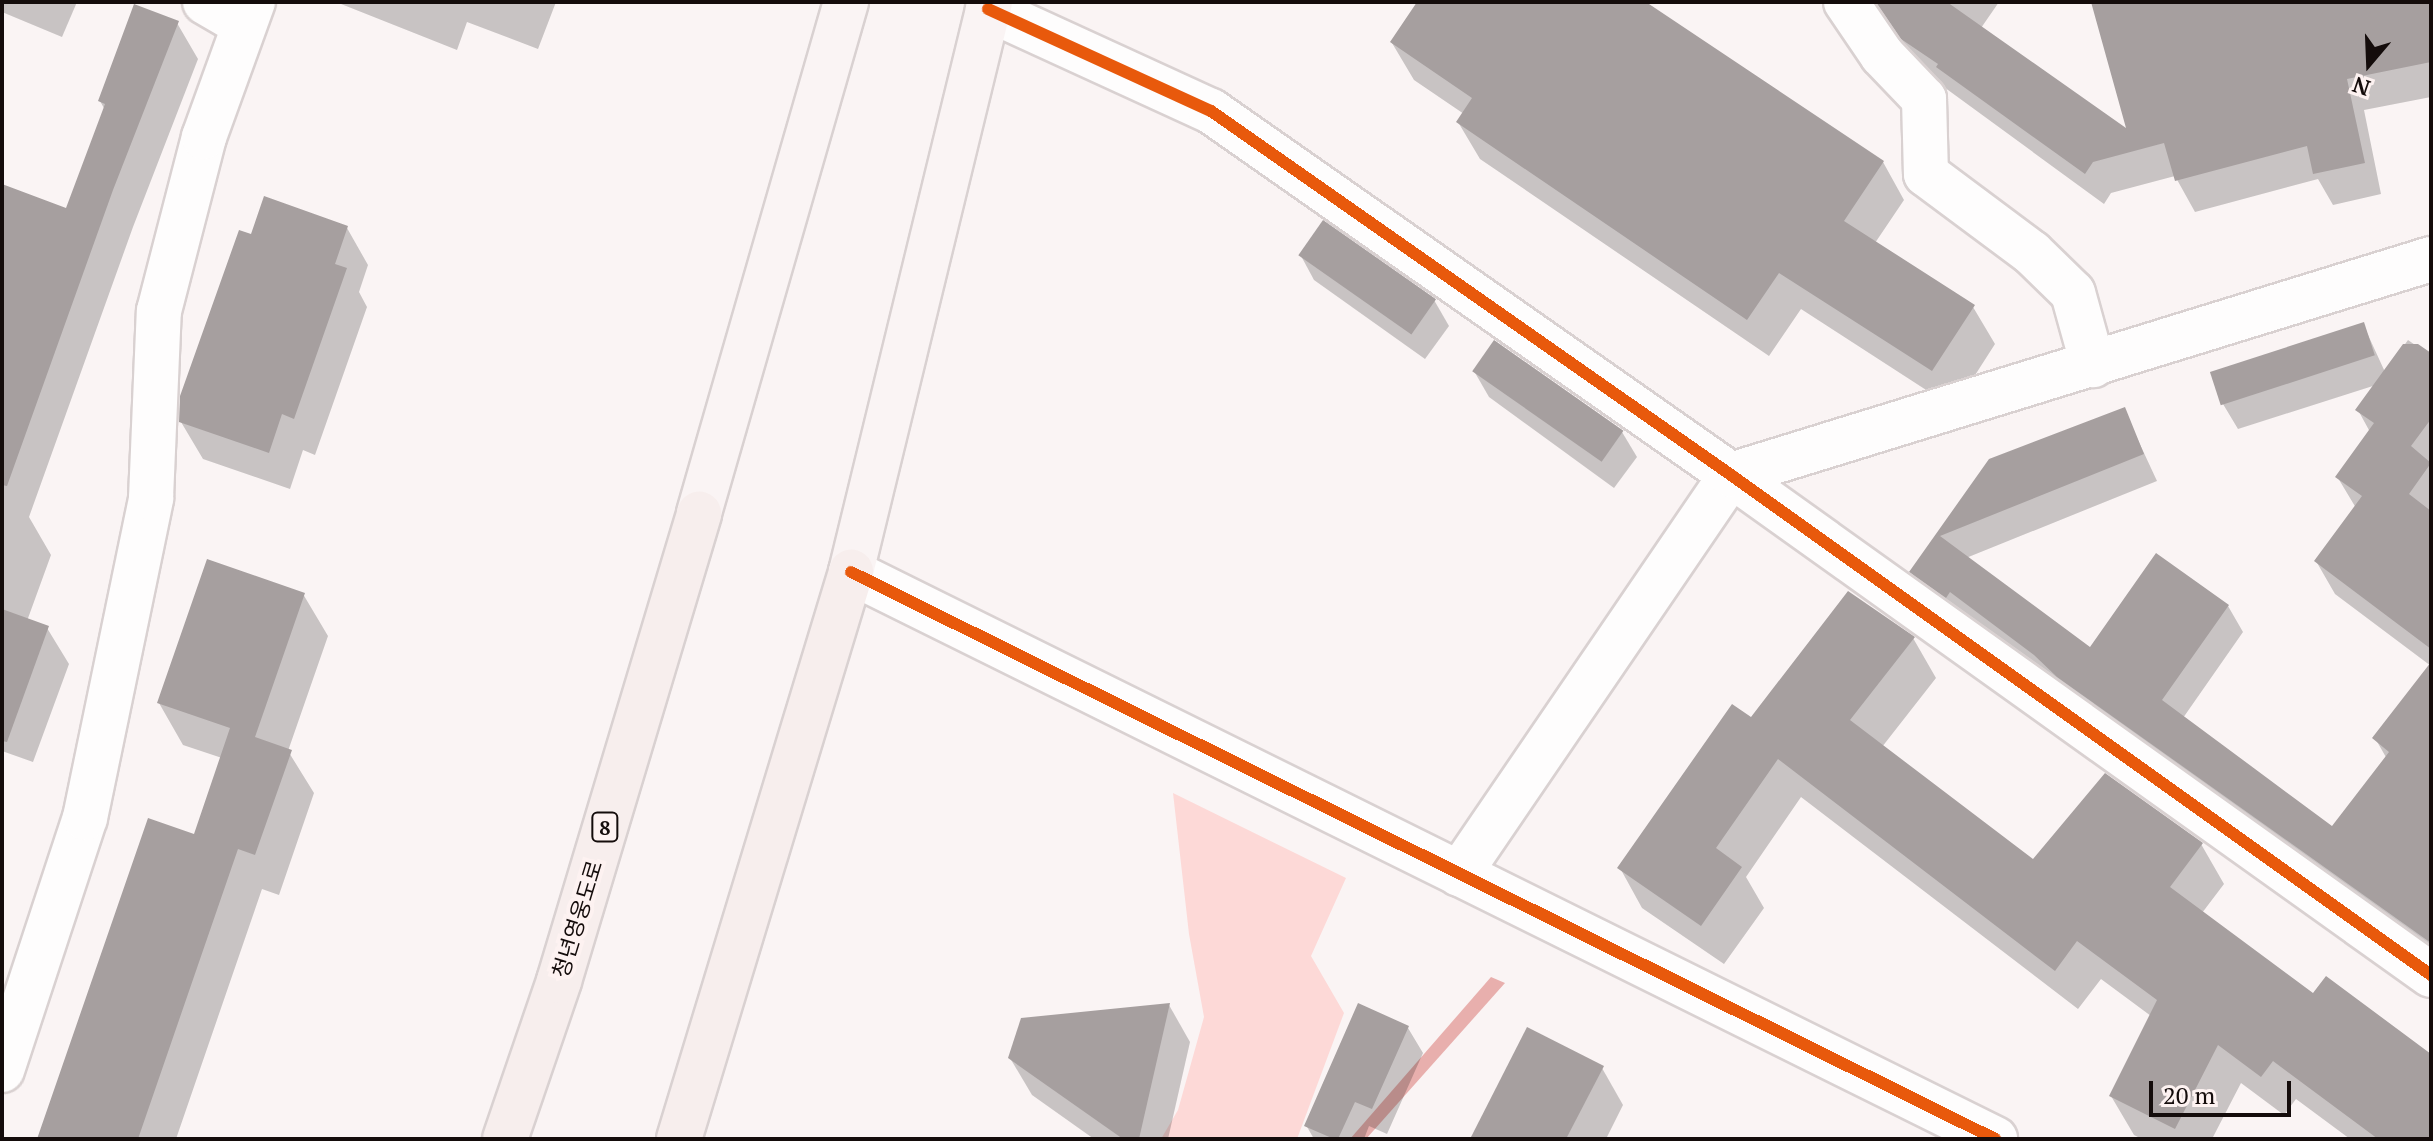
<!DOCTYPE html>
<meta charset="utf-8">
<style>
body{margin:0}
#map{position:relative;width:2433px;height:1141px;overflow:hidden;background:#faf4f4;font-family:"PT Serif","Noto Sans KR",serif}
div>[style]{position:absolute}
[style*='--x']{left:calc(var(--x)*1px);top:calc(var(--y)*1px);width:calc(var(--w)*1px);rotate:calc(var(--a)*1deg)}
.green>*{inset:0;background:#fdd9d7}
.water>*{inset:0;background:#e8afad}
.shadow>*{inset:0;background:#0003}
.building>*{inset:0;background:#a69f9f;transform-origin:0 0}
.roads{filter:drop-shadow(2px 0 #d9d1d1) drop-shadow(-2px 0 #d9d1d1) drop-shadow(0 2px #d9d1d1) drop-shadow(0 -2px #d9d1d1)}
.street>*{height:44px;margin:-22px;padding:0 22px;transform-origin:22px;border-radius:22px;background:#fefdfd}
.secondary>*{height:44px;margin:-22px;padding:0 22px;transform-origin:22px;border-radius:22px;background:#fefdfd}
.primary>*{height:44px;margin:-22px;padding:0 22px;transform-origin:22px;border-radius:22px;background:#faf4f4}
.highway>*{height:44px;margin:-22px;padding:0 22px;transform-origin:22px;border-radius:22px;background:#f7eeed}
.cycleway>*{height:12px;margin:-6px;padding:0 6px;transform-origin:6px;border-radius:6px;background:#e8590c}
span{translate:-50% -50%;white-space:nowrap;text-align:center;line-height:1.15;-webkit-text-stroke:8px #fdf2f1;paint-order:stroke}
.shield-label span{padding:2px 6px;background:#fdf2f1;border:2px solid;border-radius:6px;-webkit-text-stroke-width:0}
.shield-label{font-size:20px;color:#140c0b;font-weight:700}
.street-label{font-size:22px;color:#140c0b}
.frame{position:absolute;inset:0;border:4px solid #140c0b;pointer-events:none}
.north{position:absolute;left:2329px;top:24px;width:80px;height:80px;-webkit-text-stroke:6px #fdf2f1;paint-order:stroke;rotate:199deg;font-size:22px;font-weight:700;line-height:32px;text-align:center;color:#140c0b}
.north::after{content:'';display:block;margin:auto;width:28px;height:36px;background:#140c0b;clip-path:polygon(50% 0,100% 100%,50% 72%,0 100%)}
.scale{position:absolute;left:2149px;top:1081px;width:142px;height:36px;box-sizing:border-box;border:4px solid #140c0b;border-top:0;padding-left:10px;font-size:24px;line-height:28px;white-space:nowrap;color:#140c0b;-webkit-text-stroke:6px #fdf2f1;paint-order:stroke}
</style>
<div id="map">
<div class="green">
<div style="clip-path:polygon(1173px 793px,1346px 878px,1311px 956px,1344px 1013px,1297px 1139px,1161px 1139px,1178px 1110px,1204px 1017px,1189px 934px)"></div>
</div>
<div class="water">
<div style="clip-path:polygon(1491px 977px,1505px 983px,1366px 1139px,1350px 1139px)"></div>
</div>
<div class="shadow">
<div style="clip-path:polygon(2px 2px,77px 2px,62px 37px,2px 12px)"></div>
<div style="clip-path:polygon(336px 2px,556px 2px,538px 49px,467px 22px,457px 50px)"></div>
<div style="clip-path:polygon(1419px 2px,1643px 2px,1883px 162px,1904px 200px,1875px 243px,1973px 307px,1995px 344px,1954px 408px,1801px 309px,1769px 356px,1480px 159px,1458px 122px,1464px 114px,1414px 80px,1392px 43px)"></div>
<div style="clip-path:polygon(1870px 2px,1999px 2px,1981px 28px,2129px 133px,2093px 2px,2431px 2px,2431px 97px,2364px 110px,2381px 194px,2333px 205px,2318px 179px,2195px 212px,2175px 176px,2111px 193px,2104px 204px,1922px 71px,1887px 20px)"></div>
<div style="clip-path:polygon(177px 23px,198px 59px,133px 227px,29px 517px,51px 555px,27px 621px,47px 628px,69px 664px,33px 762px,2px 751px,2px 186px,67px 211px,105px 110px,100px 101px)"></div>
<div style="clip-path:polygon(347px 228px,368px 265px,359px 292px,367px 307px,315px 455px,303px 450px,290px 489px,203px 459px,181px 422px,252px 236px)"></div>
<div style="clip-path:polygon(1300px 254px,1434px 300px,1449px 326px,1425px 359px,1314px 280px)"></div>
<div style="clip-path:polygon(2363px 324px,2385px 372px,2408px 340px,2431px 356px,2431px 957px,1927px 598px,1911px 572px,1988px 464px,2124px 410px,2157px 481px,1966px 558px,2090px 650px,2228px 606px,2243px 632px,2183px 718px,2333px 828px,2387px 759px,2375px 738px,2431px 666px,2335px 594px,2316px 561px,2356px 508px,2338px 478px,2370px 432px,2358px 410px,2376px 385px,2238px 429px,2223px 404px)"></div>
<div style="clip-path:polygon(1474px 371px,1622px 432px,1637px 457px,1614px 488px,1489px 397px)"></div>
<div style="clip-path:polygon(303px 594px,328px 636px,288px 751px,314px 793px,279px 895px,262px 889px,176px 1139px,39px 1139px,195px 836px,222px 758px,183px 745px,159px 703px)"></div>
<div style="clip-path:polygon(1913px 638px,1936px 678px,1882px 747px,2033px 862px,2201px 844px,2224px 884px,2202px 913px,2314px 996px,2431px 1056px,2431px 1139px,2350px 1139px,2296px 1099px,2284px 1115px,2241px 1083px,2212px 1139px,2142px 1139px,2134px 1135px,2111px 1096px,2151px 1016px,2101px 979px,2078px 1009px,1801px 797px,1746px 877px,1764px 908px,1724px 964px,1642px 908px,1620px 868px,1752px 719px)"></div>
<div style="clip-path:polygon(1169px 1005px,1190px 1042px,1168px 1139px,1094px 1139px,1032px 1095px,1010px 1058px)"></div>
<div style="clip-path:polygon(1408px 1028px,1423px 1053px,1387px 1134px,1369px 1126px,1364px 1139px,1314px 1139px,1306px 1125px)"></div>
<div style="clip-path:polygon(1602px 1068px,1623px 1105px,1606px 1139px,1472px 1139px)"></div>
</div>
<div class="building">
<div style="clip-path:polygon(1417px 2px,1646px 2px,1884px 161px,1844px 221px,1975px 305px,1932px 371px,1779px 273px,1747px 320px,1456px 122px,1472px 98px,1390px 42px)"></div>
<div style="clip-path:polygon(1876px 2px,1947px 2px,2126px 128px,2091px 2px,2431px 2px,2431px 62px,2347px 79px,2365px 163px,2313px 174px,2307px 146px,2175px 181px,2164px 143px,2093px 162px,2085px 174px,1936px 67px,1938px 64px,1901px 39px)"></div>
<div style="clip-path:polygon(134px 4px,179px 21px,113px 190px,7px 486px,2px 485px,2px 184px,66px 208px,105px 104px,98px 101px)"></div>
<div style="clip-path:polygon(264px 196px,348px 226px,335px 264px,347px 268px,294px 419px,282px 414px,269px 453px,179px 422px,180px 396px,239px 230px,251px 234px)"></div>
<div style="left:1323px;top:220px;width:138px;height:43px;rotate:35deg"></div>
<div style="left:2364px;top:322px;width:35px;height:162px;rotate:72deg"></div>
<div style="left:1494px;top:340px;width:158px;height:38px;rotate:35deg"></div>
<div style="clip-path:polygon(2403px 344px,2418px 344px,2431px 353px,2431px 419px,2411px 446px,2431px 463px,2409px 494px,2431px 511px,2431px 649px,2314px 561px,2362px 496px,2335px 477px,2374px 423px,2355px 410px)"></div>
<div style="clip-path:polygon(2125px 407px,2144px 454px,1940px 536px,2090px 647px,2156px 553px,2229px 605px,2162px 700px,2332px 826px,2389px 752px,2372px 738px,2431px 662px,2431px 943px,2057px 677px,2034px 655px,1950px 592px,1946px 598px,1909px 572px,1989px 459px)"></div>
<div style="clip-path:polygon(207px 559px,305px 593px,255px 737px,292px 750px,255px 855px,238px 849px,138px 1139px,37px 1139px,148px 818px,194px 834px,230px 728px,157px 703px)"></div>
<div style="clip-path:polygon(1848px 591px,1915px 637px,1850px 720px,2033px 859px,2105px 773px,2203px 843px,2170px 887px,2313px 993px,2326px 976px,2431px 1054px,2431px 1139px,2378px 1139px,2273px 1061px,2261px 1077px,2218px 1045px,2175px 1129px,2109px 1096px,2157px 1000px,2077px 941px,2055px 971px,1778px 759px,1716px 848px,1742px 867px,1701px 926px,1617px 868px,1732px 704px,1751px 717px)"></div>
<div style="clip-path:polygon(2px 609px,49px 626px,7px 742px,2px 741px)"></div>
<div style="clip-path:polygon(1170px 1003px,1139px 1139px,1123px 1139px,1008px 1058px,1021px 1018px)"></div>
<div style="clip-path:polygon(1358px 1003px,1409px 1026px,1372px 1109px,1355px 1102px,1338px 1139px,1334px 1139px,1304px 1126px)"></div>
<div style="clip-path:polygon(1527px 1027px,1604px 1066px,1566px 1139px,1470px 1139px)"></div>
</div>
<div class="roads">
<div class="street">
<div style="--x:205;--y:2;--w:44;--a:30.1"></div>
<div style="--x:1846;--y:2;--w:64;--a:55.8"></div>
<div style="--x:1882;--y:55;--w:61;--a:46.3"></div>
<div style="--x:1924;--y:99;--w:75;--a:88.5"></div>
<div style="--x:1926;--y:174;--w:132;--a:36.7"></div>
<div style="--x:2032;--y:253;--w:57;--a:44.3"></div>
<div style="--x:2073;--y:293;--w:75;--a:74.5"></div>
<div style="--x:988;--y:9;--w:245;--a:24.6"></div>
<div style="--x:1211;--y:111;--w:635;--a:34.99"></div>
<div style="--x:1731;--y:475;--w:860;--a:35.54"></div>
<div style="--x:1459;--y:874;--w:483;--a:-55.7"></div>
<div style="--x:1731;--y:475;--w:733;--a:-17.15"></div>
<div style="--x:2;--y:1070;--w:265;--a:-71.8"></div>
<div style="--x:85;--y:818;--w:327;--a:-78.3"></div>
<div style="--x:151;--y:498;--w:187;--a:-87.6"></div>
<div style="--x:159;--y:311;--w:180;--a:-75.5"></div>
<div style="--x:204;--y:137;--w:144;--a:-70.1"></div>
</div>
<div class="secondary">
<div style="--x:851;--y:572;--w:1277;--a:26.36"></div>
</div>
<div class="primary">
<div style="--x:699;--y:513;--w:532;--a:-73.95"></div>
<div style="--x:851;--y:572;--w:587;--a:-76.3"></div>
</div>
<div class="highway">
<div style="--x:505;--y:1139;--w:167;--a:-71.1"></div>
<div style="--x:559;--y:981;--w:488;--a:-73.3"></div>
<div style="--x:679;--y:1139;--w:593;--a:-73.12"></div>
</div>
</div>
<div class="cycleway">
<div style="--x:988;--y:9;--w:245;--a:24.6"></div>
<div style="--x:1211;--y:111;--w:635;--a:34.99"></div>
<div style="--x:1731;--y:475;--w:860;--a:35.54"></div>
<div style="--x:851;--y:572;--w:1277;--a:26.36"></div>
</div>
<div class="shield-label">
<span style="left:605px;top:827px">8</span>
</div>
<div class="street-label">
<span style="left:577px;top:919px;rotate:-73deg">청년영웅도로</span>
</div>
<div class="frame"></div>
<div class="north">N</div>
<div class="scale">20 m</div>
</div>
